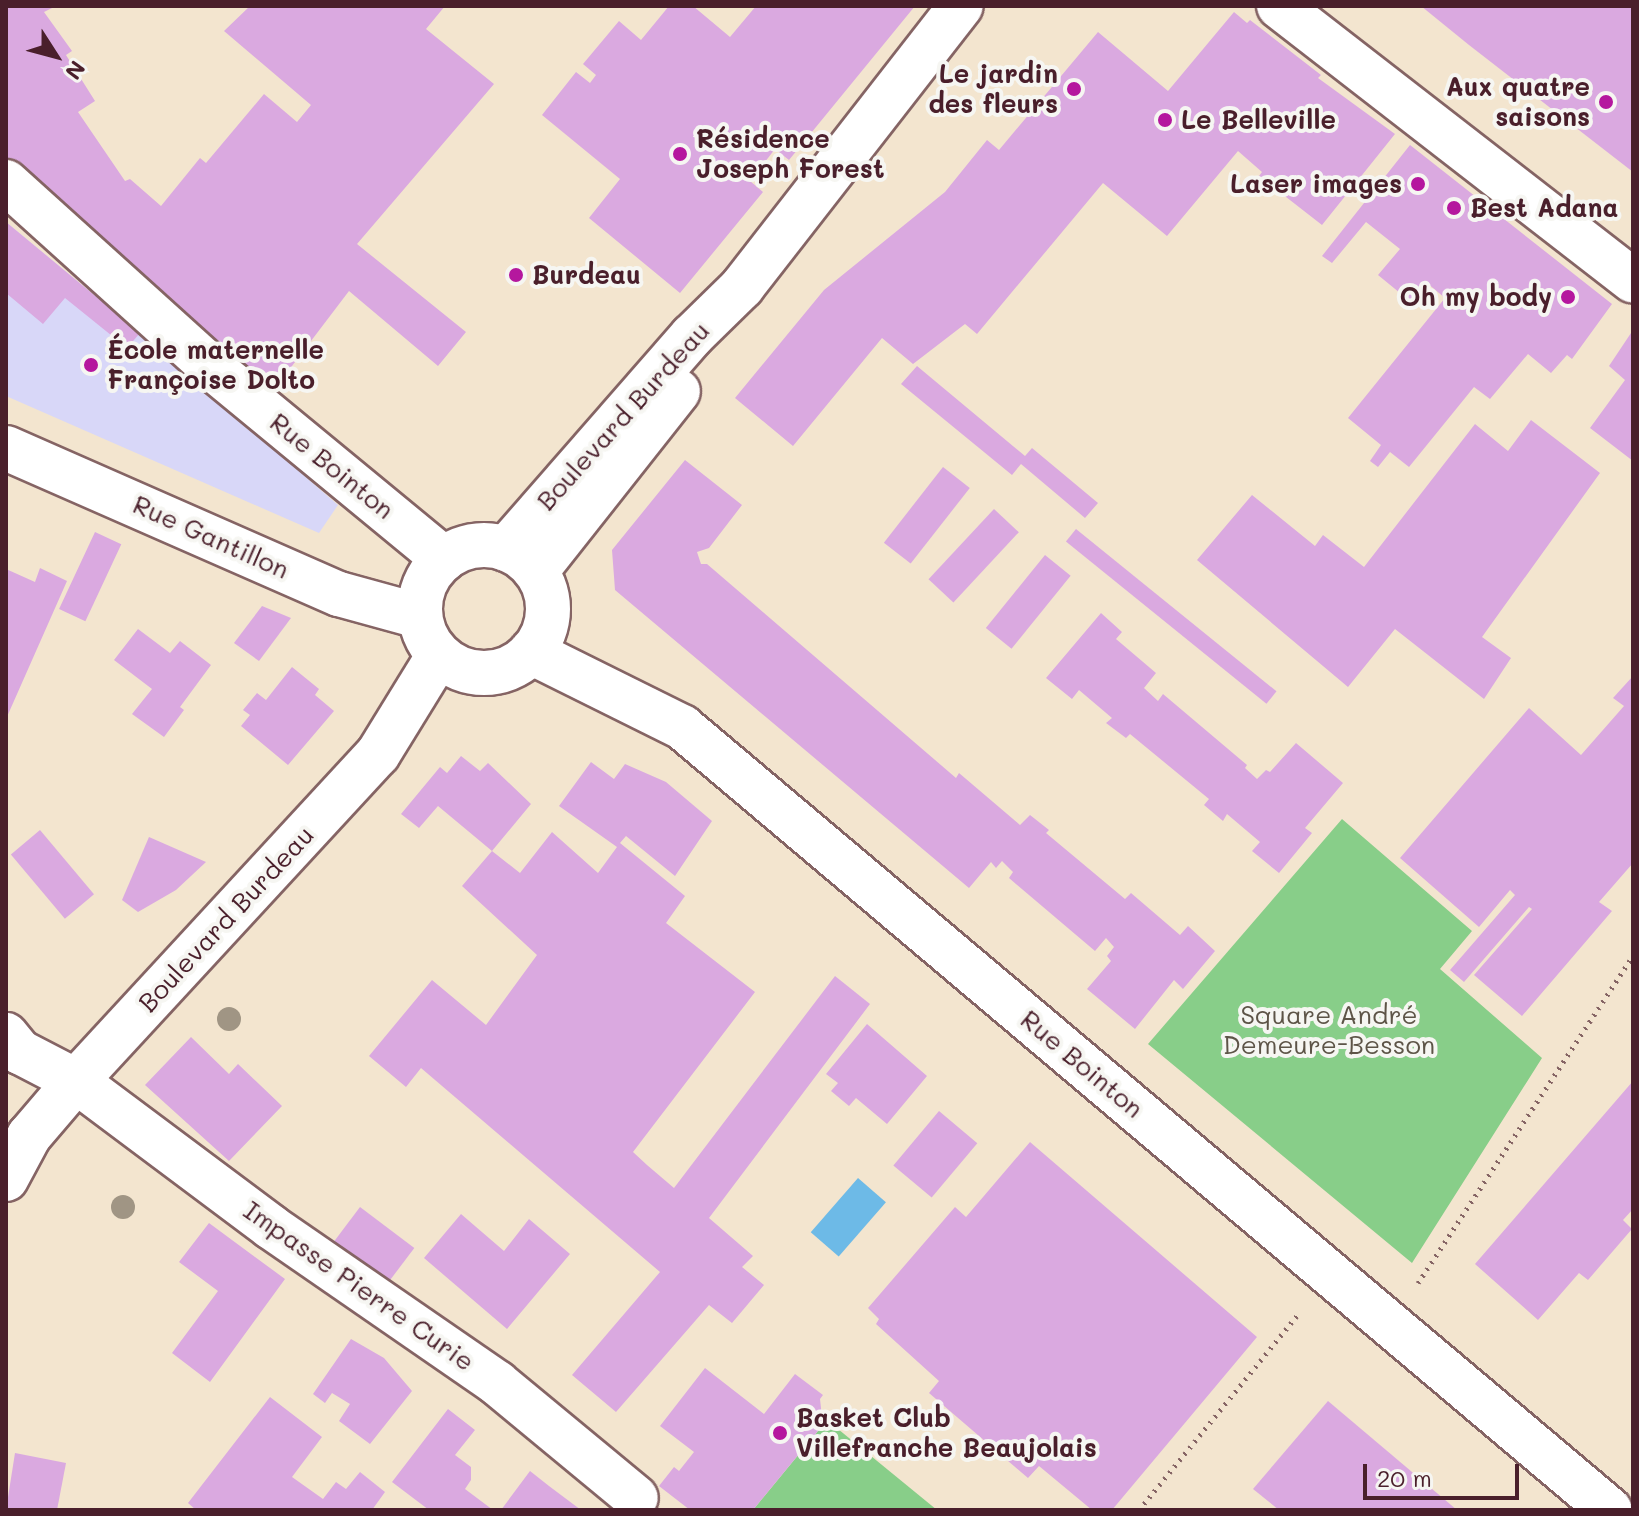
<!DOCTYPE html>
<meta charset="utf-8">
<style>
body{margin:0}
#map{position:relative;width:1639px;height:1516px;overflow:hidden;background:#f3e5cf;font-family:Mali,sans-serif}
div>[style]{position:absolute}
[style*='--x']{left:calc(var(--x)*1px);top:calc(var(--y)*1px);width:calc(var(--w)*1px);rotate:calc(var(--a)*1deg)}
.built>*{inset:0;background:#d8d7f8}
.green>*{inset:0;background:#88ce89}
.water>*{inset:0;background:#6dbae7;transform-origin:0 0}
.building>*{inset:0;background:#daa9e0;transform-origin:0 0}
.path>*{height:5px;margin-top:-2.5px;transform-origin:0;background:repeating-linear-gradient(90deg,#856464 0 2px,transparent 0 8px)}
.roads{filter:drop-shadow(2px 0 #856464) drop-shadow(-2px 0 #856464) drop-shadow(0 2px #856464) drop-shadow(0 -2px #856464)}
.minor>*{height:44px;margin:-22px;padding:0 22px;transform-origin:22px;border-radius:22px;background:#fff}
.major>*{height:44px;margin:-22px;padding:0 22px;transform-origin:22px;border-radius:22px;background:#fff}
.major>.ring{margin:-22px;padding:0;box-sizing:content-box;background:none;border:44px solid #fff;border-radius:50%}
.trees>*{width:24px;height:24px;margin:-12px;border-radius:50%;background:#a09584}
.dots>*{width:22px;height:22px;translate:-50% -50%;box-sizing:border-box;border:4px solid #f6f6f2;border-radius:50%}
span{translate:-50% -50%;white-space:nowrap;text-align:center;line-height:1.15;-webkit-text-stroke:8px #f6f6f2;paint-order:stroke}
.poi-label{font-size:26px;color:#4a1f2b;font-weight:700}
.right{translate:-100% -50%;text-align:right}
.left{translate:0 -50%;text-align:left}
.street-label{font-size:26px;color:#4a1f2b}
.park-label{font-size:26px;color:#5d5447}
.frame{position:absolute;inset:0;border:8px solid #4a1f2b;pointer-events:none}
.north{position:absolute;left:16px;top:16px;width:80px;height:80px;-webkit-text-stroke:6px #f6f6f2;paint-order:stroke;rotate:126deg;font-size:22px;font-weight:700;line-height:32px;text-align:center;color:#4a1f2b}
.north::after{content:'';display:block;margin:auto;width:28px;height:36px;background:#4a1f2b;clip-path:polygon(50% 0,100% 100%,50% 72%,0 100%)}
.scale{position:absolute;left:1363px;top:1464px;width:156px;height:36px;box-sizing:border-box;border:4px solid #4a1f2b;border-top:0;padding-left:10px;font-size:24px;line-height:28px;white-space:nowrap;color:#4a1f2b;-webkit-text-stroke:6px #f6f6f2;paint-order:stroke}
</style>
<div id="map">
<div class="built">
<div style="clip-path:polygon(6px 222px,140px 333px,338px 505px,319px 533px,6px 396px)"></div>
</div>
<div class="green">
<div style="clip-path:polygon(1342px 819px,1472px 931px,1440px 969px,1542px 1058px,1412px 1263px,1148px 1044px)"></div>
<div style="clip-path:polygon(827px 1420px,937px 1510px,753px 1510px)"></div>
</div>
<div class="water">
<div style="left:858px;top:1178px;width:37px;height:72px;rotate:41deg"></div>
</div>
<div class="building">
<div style="clip-path:polygon(6px 6px,56px 6px,44px 12px,72px 51px,66px 55px,95px 101px,78px 112px,125px 181px,130px 179px,161px 206px,200px 158px,206px 163px,264px 94px,297px 122px,311px 105px,224px 31px,250px 6px,445px 6px,426px 29px,494px 84px,357px 244px,466px 332px,438px 366px,349px 291px,273px 391px,6px 161px)"></div>
<div style="clip-path:polygon(669px 6px,693px 6px,730px 37px,756px 6px,915px 6px,789px 160px,775px 149px,750px 181px,763px 192px,680px 293px,589px 218px,620px 179px,542px 115px,576px 72px,590px 83px,596px 75px,583px 64px,619px 21px,641px 40px)"></div>
<div style="clip-path:polygon(1421px 6px,1633px 6px,1633px 172px,1469px 45px)"></div>
<div style="clip-path:polygon(1234px 12px,1247px 23px,1250px 20px,1321px 75px,1318px 78px,1395px 134px,1322px 225px,1259px 176px,1262px 172px,1238px 151px,1167px 236px,1103px 183px,977px 334px,965px 324px,913px 364px,882px 338px,793px 446px,735px 398px,824px 290px,945px 192px,987px 140px,999px 150px,1098px 32px,1168px 91px)"></div>
<div style="clip-path:polygon(1410px 145px,1612px 304px,1572px 359px,1567px 355px,1551px 373px,1528px 354px,1490px 399px,1474px 387px,1409px 467px,1390px 452px,1378px 467px,1370px 461px,1381px 445px,1348px 418px,1445px 298px,1427px 283px,1411px 302px,1378px 275px,1400px 249px,1366px 222px,1332px 263px,1322px 256px)"></div>
<div style="clip-path:polygon(6px 222px,140px 333px,127px 348px,65px 298px,43px 324px,6px 293px)"></div>
<div style="clip-path:polygon(1633px 330px,1633px 461px,1590px 428px,1625px 380px,1609px 366px)"></div>
<div style="clip-path:polygon(917px 366px,1025px 456px,1032px 448px,1098px 503px,1085px 518px,1021px 464px,1012px 475px,901px 384px)"></div>
<div style="clip-path:polygon(1531px 420px,1600px 473px,1482px 637px,1511px 658px,1484px 699px,1395px 629px,1348px 687px,1197px 560px,1252px 495px,1315px 546px,1323px 535px,1364px 567px,1475px 424px,1508px 451px)"></div>
<div style="clip-path:polygon(685px 460px,742px 505px,709px 548px,697px 552px,701px 564px,707px 564px,956px 778px,959px 773px,1020px 825px,1030px 815px,1049px 830px,1046px 833px,1125px 899px,1131px 893px,1180px 935px,1188px 926px,1215px 951px,1183px 989px,1174px 980px,1135px 1029px,1087px 989px,1111px 961px,1107px 956px,1114px 947px,1106px 938px,1095px 951px,1009px 878px,1013px 872px,1002px 861px,996px 868px,991px 862px,969px 888px,615px 590px,612px 550px)"></div>
<div style="left:943px;top:467px;width:34px;height:96px;rotate:38deg"></div>
<div style="left:994px;top:509px;width:34px;height:96px;rotate:43deg"></div>
<div style="left:1076px;top:529px;width:258px;height:16px;rotate:39deg"></div>
<div style="left:95px;top:532px;width:29px;height:85px;rotate:25deg"></div>
<div style="left:1045px;top:555px;width:33px;height:94px;rotate:39deg"></div>
<div style="clip-path:polygon(40px 568px,67px 581px,6px 719px,6px 569px,35px 582px)"></div>
<div style="clip-path:polygon(262px 606px,291px 618px,259px 661px,234px 643px)"></div>
<div style="clip-path:polygon(1101px 613px,1122px 632px,1116px 639px,1156px 673px,1144px 688px,1158px 701px,1163px 694px,1247px 765px,1245px 768px,1257px 779px,1266px 770px,1270px 772px,1296px 743px,1343px 783px,1305px 828px,1312px 833px,1279px 873px,1252px 851px,1260px 842px,1227px 814px,1223px 821px,1204px 805px,1209px 799px,1130px 734px,1126px 738px,1106px 723px,1112px 718px,1079px 690px,1072px 699px,1046px 678px)"></div>
<div style="clip-path:polygon(138px 629px,170px 653px,180px 641px,211px 665px,180px 707px,184px 710px,164px 737px,132px 714px,152px 689px,114px 660px)"></div>
<div style="clip-path:polygon(292px 667px,319px 689px,315px 695px,334px 711px,288px 765px,241px 726px,250px 715px,243px 710px,257px 693px,266px 700px)"></div>
<div style="clip-path:polygon(1633px 676px,1633px 863px,1599px 902px,1612px 911px,1522px 1016px,1474px 975px,1532px 909px,1529px 907px,1464px 982px,1450px 970px,1515px 895px,1510px 890px,1479px 927px,1400px 858px,1529px 708px,1581px 755px,1624px 706px,1613px 698px)"></div>
<div style="clip-path:polygon(461px 756px,480px 771px,488px 763px,531px 804px,492px 851px,438px 806px,419px 828px,401px 814px,440px 767px,447px 773px)"></div>
<div style="clip-path:polygon(591px 762px,614px 779px,625px 764px,666px 782px,712px 821px,675px 876px,626px 836px,620px 843px,685px 896px,666px 923px,755px 992px,633px 1152px,647px 1165px,674px 1188px,835px 976px,870px 1004px,709px 1218px,753px 1256px,742px 1267px,764px 1285px,732px 1323px,709px 1305px,616px 1412px,572px 1375px,660px 1272px,421px 1068px,406px 1087px,369px 1056px,432px 980px,486px 1025px,537px 955px,462px 886px,492px 851px,520px 873px,552px 832px,598px 873px,617px 847px,559px 806px)"></div>
<div style="left:40px;top:830px;width:84px;height:38px;rotate:50deg"></div>
<div style="clip-path:polygon(149px 837px,206px 862px,176px 890px,138px 912px,122px 900px)"></div>
<div style="clip-path:polygon(867px 1024px,927px 1076px,887px 1124px,856px 1098px,849px 1106px,831px 1091px,838px 1083px,826px 1074px)"></div>
<div style="clip-path:polygon(191px 1037px,229px 1074px,238px 1064px,282px 1106px,229px 1161px,145px 1085px)"></div>
<div style="clip-path:polygon(1633px 1081px,1633px 1209px,1623px 1220px,1632px 1229px,1588px 1280px,1579px 1273px,1538px 1320px,1475px 1264px)"></div>
<div style="left:939px;top:1111px;width:50px;height:71px;rotate:40deg"></div>
<div style="clip-path:polygon(1030px 1142px,1257px 1337px,1112px 1510px,1092px 1510px,1039px 1466px,1028px 1478px,929px 1393px,939px 1381px,876px 1324px,879px 1319px,868px 1308px,955px 1207px,966px 1217px)"></div>
<div style="left:360px;top:1207px;width:68px;height:45px;rotate:37deg"></div>
<div style="clip-path:polygon(461px 1214px,504px 1251px,529px 1219px,570px 1254px,507px 1329px,424px 1258px)"></div>
<div style="clip-path:polygon(209px 1223px,285px 1279px,210px 1382px,172px 1353px,218px 1291px,179px 1262px)"></div>
<div style="clip-path:polygon(351px 1339px,384px 1358px,412px 1391px,370px 1444px,339px 1421px,350px 1404px,332px 1393px,325px 1403px,313px 1394px)"></div>
<div style="clip-path:polygon(705px 1368px,764px 1414px,795px 1374px,823px 1395px,820px 1399px,822px 1417px,827px 1420px,753px 1510px,690px 1510px,659px 1486px,674px 1467px,679px 1471px,694px 1452px,660px 1426px)"></div>
<div style="clip-path:polygon(270px 1397px,322px 1437px,292px 1477px,323px 1499px,336px 1482px,346px 1489px,360px 1472px,385px 1492px,372px 1510px,196px 1510px,188px 1503px)"></div>
<div style="clip-path:polygon(1328px 1401px,1457px 1510px,1279px 1510px,1253px 1489px)"></div>
<div style="clip-path:polygon(448px 1409px,475px 1430px,455px 1455px,471px 1467px,471px 1480px,465px 1489px,493px 1510px,429px 1510px,392px 1482px)"></div>
<div style="clip-path:polygon(15px 1453px,66px 1463px,57px 1510px,6px 1510px)"></div>
<div style="clip-path:polygon(530px 1471px,549px 1486px,581px 1510px,501px 1510px)"></div>
</div>
<div class="path">
<div style="--x:1418;--y:1283;--w:391;--a:-56.7"></div>
<div style="--x:1139;--y:1510;--w:255;--a:-50.9"></div>
</div>
<div class="roads">
<div class="minor">
<div style="--x:6;--y:182;--w:276;--a:42.1"></div>
<div style="--x:211;--y:367;--w:302;--a:39.5"></div>
<div style="--x:6;--y:448;--w:364;--a:23.7"></div>
<div style="--x:339;--y:594;--w:83;--a:15.4"></div>
<div style="--x:531;--y:652;--w:169;--a:26.4"></div>
<div style="--x:682;--y:727;--w:1214;--a:40.16"></div>
<div style="--x:6;--y:1035;--w:22;--a:51"></div>
<div style="--x:20;--y:1052;--w:63;--a:27.4"></div>
<div style="--x:76;--y:1081;--w:244;--a:36.8"></div>
<div style="--x:271;--y:1227;--w:275;--a:34.6"></div>
<div style="--x:497;--y:1383;--w:180;--a:39.6"></div>
</div>
<div class="major">
<div style="--x:1279;--y:6;--w:448;--a:37.8"></div>
<div class="ring" style="left:420px;top:545px;width:84px;height:84px"></div>
<div style="--x:506;--y:549;--w:283;--a:-48.9"></div>
<div style="--x:692;--y:336;--w:70;--a:-44.4"></div>
<div style="--x:742;--y:287;--w:356;--a:-52.1"></div>
<div style="--x:536;--y:571;--w:229;--a:-51.7"></div>
<div style="--x:6;--y:1179;--w:49;--a:-61.9"></div>
<div style="--x:29;--y:1136;--w:72;--a:-49.5"></div>
<div style="--x:76;--y:1081;--w:445;--a:-47.3"></div>
<div style="--x:378;--y:754;--w:116;--a:-58.4"></div>
</div>
</div>
<div class="trees">
<div style="left:229px;top:1019px"></div>
<div style="left:123px;top:1207px"></div>
</div>
<div class="dots">
<div style="left:1074px;top:89px;background:#b5179e"></div>
<div style="left:1606px;top:102px;background:#b5179e"></div>
<div style="left:1165px;top:120px;background:#b5179e"></div>
<div style="left:680px;top:154px;background:#b5179e"></div>
<div style="left:1418px;top:184px;background:#b5179e"></div>
<div style="left:1454px;top:208px;background:#b5179e"></div>
<div style="left:516px;top:275px;background:#b5179e"></div>
<div style="left:1568px;top:297px;background:#b5179e"></div>
<div style="left:91px;top:365px;background:#b5179e"></div>
<div style="left:780px;top:1433px;background:#b5179e"></div>
</div>
<div class="poi-label">
<span class="right" style="left:1058px;top:89px">Le jardin<br>des fleurs</span>
<span class="right" style="left:1590px;top:102px">Aux quatre<br>saisons</span>
<span class="left" style="left:1181px;top:120px">Le Belleville</span>
<span class="left" style="left:696px;top:154px">Résidence<br>Joseph Forest</span>
<span class="right" style="left:1402px;top:184px">Laser images</span>
<span class="left" style="left:1470px;top:208px">Best Adana</span>
<span class="left" style="left:532px;top:275px">Burdeau</span>
<span class="right" style="left:1552px;top:297px">Oh my body</span>
<span class="left" style="left:107px;top:365px">École maternelle<br>Françoise Dolto</span>
<span class="left" style="left:796px;top:1433px">Basket Club<br>Villefranche Beaujolais</span>
</div>
<div class="street-label">
<span style="left:623px;top:416px;rotate:-48deg">Boulevard Burdeau</span>
<span style="left:332px;top:466px;rotate:39deg">Rue Bointon</span>
<span style="left:211px;top:537px;rotate:24deg">Rue Gantillon</span>
<span style="left:226px;top:919px;rotate:-47deg">Boulevard Burdeau</span>
<span style="left:1082px;top:1064px;rotate:40deg">Rue Bointon</span>
<span style="left:359px;top:1286px;rotate:35deg">Impasse Pierre Curie</span>
</div>
<div class="park-label">
<span style="left:1329px;top:1030px">Square André<br>Demeure-Besson</span>
</div>
<div class="frame"></div>
<div class="north">N</div>
<div class="scale">20 m</div>
</div>
